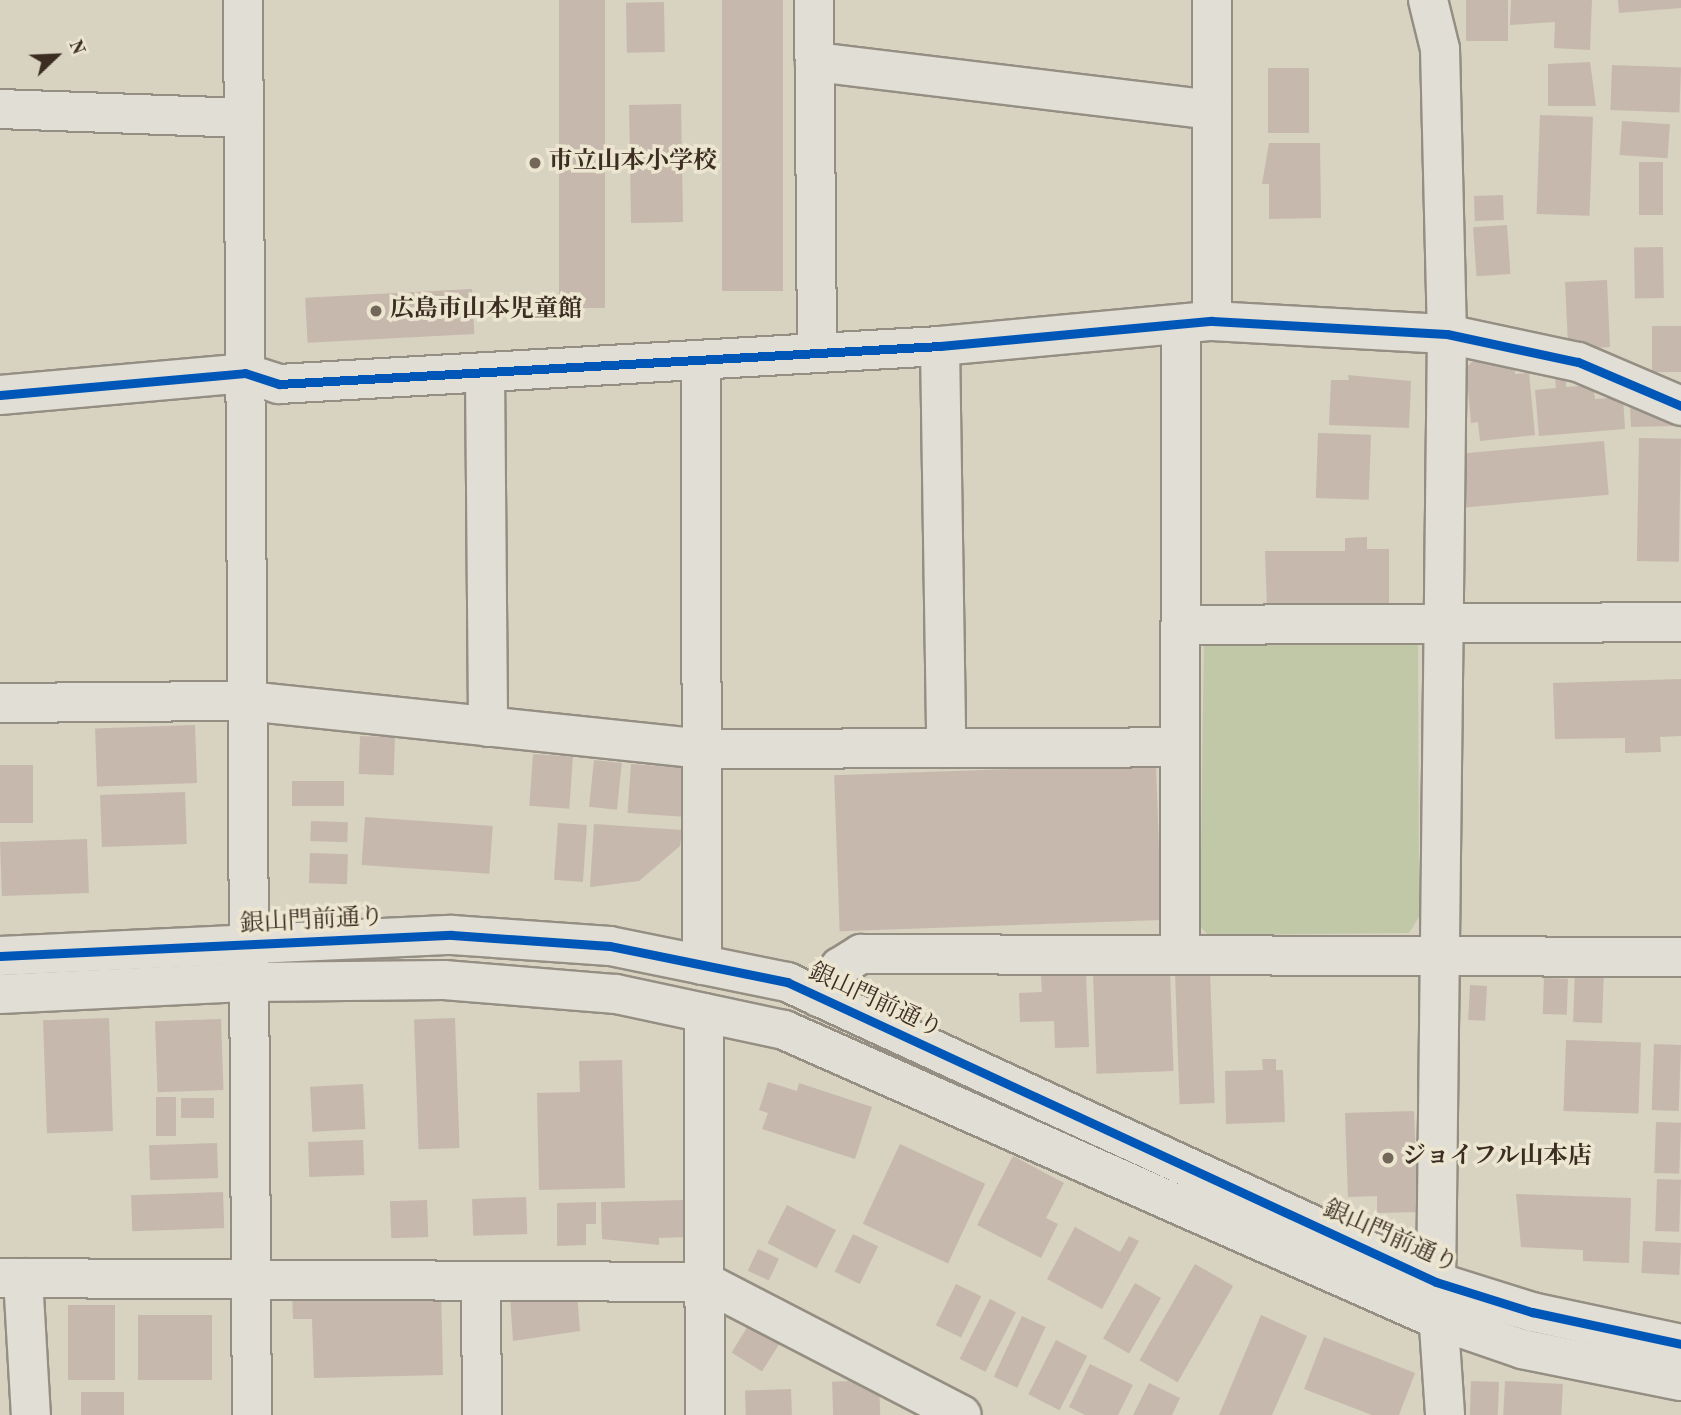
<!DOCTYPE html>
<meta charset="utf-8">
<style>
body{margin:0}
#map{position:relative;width:1681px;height:1415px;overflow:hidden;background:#d8d2c0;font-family:"Old Standard TT","Noto Serif JP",serif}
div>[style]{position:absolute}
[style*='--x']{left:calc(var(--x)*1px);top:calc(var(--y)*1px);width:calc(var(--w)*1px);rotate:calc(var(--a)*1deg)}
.green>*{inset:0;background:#c0c8a7}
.building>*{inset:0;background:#c6b8ad;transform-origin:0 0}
.roads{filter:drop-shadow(2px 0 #948e83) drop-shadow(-2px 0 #948e83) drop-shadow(0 2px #948e83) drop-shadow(0 -2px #948e83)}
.minor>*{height:38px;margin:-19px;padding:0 19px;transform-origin:19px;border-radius:19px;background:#e1ded5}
.cycleway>*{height:9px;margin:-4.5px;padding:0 4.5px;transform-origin:4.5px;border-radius:4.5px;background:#0057b8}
.dots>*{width:19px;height:19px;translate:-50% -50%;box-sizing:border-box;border:4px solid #ece5d0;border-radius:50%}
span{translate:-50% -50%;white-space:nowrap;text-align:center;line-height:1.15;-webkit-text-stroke:7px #ece5d0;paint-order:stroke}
.poi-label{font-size:24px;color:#3c2d22;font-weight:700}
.left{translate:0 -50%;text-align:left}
.street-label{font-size:24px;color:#3c2d22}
.north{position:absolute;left:21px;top:21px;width:70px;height:70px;-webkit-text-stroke:5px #ece5d0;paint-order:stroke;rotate:67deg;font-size:19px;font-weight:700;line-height:28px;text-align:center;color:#3c2d22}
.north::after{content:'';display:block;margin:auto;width:24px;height:32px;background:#3c2d22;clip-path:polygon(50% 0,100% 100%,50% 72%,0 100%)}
</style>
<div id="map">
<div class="green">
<div style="clip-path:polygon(1418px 634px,1419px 917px,1409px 933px,1208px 935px,1200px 926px,1204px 635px)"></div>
</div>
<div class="building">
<div style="left:559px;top:0;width:46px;height:308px"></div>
<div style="left:722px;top:0;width:61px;height:291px"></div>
<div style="left:1466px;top:0;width:42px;height:41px"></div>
<div style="clip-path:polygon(1511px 0,1592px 0,1590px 50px,1554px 48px,1555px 22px,1510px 25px)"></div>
<div style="clip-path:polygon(1618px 0,1681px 0,1681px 8px,1619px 13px)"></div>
<div style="left:664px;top:2px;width:50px;height:38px;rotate:89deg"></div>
<div style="clip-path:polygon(1590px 62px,1596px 106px,1548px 106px,1548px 64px)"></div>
<div style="left:1612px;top:65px;width:69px;height:45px;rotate:2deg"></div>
<div style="left:1268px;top:68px;width:41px;height:65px"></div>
<div style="left:681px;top:104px;width:118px;height:52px;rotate:89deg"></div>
<div style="left:1540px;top:115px;width:53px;height:99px;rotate:2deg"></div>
<div style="left:1622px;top:121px;width:48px;height:34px;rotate:4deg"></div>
<div style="clip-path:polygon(1269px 143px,1320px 143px,1321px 218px,1269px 219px,1269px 184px,1262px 184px)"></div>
<div style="left:1639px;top:162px;width:24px;height:53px"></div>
<div style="left:1503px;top:195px;width:25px;height:29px;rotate:88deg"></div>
<div style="left:1507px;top:225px;width:49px;height:34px;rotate:86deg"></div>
<div style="left:1663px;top:247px;width:51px;height:29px;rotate:89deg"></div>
<div style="clip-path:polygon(1607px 280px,1610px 347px,1578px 349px,1568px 344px,1565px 282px)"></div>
<div style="left:472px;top:289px;width:45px;height:167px;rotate:87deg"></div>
<div style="left:1652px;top:326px;width:29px;height:46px"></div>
<div style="clip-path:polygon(1514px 361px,1515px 374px,1529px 373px,1535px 435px,1480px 441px,1478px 422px,1471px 423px,1466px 368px,1472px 362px)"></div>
<div style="clip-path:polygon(1348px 375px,1411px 381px,1409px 428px,1329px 425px,1331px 380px,1349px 380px)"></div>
<div style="clip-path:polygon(1566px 376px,1566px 387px,1593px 385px,1595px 399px,1623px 397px,1625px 429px,1539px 436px,1535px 390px,1556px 388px,1555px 377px)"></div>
<div style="clip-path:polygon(1630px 406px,1641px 406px,1674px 426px,1631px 427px)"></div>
<div style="left:1318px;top:433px;width:53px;height:65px;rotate:2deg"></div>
<div style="left:1639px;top:438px;width:42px;height:123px;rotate:1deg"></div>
<div style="left:1604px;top:441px;width:54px;height:145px;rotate:85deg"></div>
<div style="clip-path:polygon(1367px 537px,1367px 549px,1389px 549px,1389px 608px,1267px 608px,1265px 551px,1345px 551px,1345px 538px)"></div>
<div style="clip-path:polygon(1681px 679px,1681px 736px,1660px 737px,1661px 752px,1625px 753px,1625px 738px,1555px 739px,1553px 683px)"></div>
<div style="left:195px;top:725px;width:58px;height:100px;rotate:88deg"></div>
<div style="left:360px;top:736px;width:35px;height:38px;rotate:2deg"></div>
<div style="left:533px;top:754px;width:40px;height:52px;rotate:4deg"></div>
<div style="left:594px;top:760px;width:28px;height:47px;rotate:6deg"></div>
<div style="left:631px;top:764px;width:56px;height:49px;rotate:4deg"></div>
<div style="left:1156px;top:764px;width:156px;height:322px;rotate:88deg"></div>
<div style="left:0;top:765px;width:33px;height:58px"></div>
<div style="left:292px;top:781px;width:52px;height:25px"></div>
<div style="left:185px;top:792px;width:52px;height:85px;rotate:88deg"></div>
<div style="left:365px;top:817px;width:128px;height:48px;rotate:4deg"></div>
<div style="left:311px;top:821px;width:37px;height:20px;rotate:2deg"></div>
<div style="left:558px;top:823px;width:29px;height:57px;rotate:4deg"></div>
<div style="clip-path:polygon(594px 824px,682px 830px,680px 846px,639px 881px,590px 887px)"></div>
<div style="left:87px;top:839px;width:54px;height:87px;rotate:88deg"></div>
<div style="left:310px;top:853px;width:38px;height:30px;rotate:2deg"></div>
<div style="left:1575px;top:968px;width:29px;height:54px;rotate:2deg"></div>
<div style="left:1170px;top:971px;width:100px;height:77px;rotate:88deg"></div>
<div style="left:1210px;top:971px;width:132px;height:35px;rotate:88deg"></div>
<div style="clip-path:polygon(1086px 974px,1089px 1047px,1055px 1048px,1054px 1021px,1020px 1022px,1019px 993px,1042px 992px,1041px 976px)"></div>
<div style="left:1544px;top:978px;width:24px;height:36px;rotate:2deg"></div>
<div style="left:1470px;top:985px;width:17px;height:35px;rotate:3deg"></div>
<div style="left:109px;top:1018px;width:113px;height:66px;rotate:88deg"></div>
<div style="left:455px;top:1018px;width:130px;height:41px;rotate:88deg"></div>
<div style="left:221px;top:1019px;width:71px;height:66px;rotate:88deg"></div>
<div style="left:1566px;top:1040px;width:75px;height:71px;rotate:2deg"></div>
<div style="left:1654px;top:1044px;width:27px;height:66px;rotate:2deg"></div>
<div style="clip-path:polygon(1262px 1059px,1276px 1059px,1276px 1070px,1283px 1070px,1285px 1122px,1226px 1124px,1225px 1071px,1263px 1070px)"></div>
<div style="clip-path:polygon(622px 1060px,625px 1188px,539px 1190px,537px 1093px,580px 1092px,579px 1061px)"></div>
<div style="clip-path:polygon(768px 1082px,797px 1091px,799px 1083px,872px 1107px,855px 1159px,762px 1129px,768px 1113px,759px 1110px)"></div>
<div style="left:363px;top:1084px;width:45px;height:53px;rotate:87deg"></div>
<div style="left:156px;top:1097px;width:20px;height:39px"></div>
<div style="left:214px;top:1098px;width:20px;height:33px;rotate:90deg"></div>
<div style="clip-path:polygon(1414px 1111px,1418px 1212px,1377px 1213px,1377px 1196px,1348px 1197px,1345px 1113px)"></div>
<div style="left:1656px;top:1122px;width:25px;height:51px;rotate:2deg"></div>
<div style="left:363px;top:1140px;width:35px;height:55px;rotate:88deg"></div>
<div style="left:217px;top:1143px;width:35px;height:68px;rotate:88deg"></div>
<div style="left:900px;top:1144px;width:94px;height:88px;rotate:25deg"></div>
<div style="clip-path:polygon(1013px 1156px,1064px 1183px,1046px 1218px,1058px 1224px,1041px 1258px,977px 1225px)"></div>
<div style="left:1657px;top:1179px;width:24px;height:52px;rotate:2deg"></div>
<div style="left:223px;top:1192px;width:36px;height:92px;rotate:88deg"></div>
<div style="clip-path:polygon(1516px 1194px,1631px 1198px,1629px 1263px,1583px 1261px,1583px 1250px,1521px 1247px)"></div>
<div style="left:526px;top:1197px;width:37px;height:54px;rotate:88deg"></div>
<div style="left:427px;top:1200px;width:37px;height:37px;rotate:88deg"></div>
<div style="clip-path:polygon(686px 1200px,687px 1237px,659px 1238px,659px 1245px,602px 1239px,601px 1202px)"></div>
<div style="clip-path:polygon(596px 1202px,596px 1224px,586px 1224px,586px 1245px,557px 1246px,557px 1203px)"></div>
<div style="left:787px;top:1205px;width:55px;height:43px;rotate:27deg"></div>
<div style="clip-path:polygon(1075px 1227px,1120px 1252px,1129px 1236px,1139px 1241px,1102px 1309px,1047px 1279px)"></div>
<div style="left:853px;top:1234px;width:28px;height:42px;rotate:26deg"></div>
<div style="left:1643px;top:1241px;width:38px;height:32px;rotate:3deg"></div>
<div style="left:758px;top:1249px;width:23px;height:24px;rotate:25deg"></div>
<div style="left:1195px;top:1264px;width:44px;height:111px;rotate:30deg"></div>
<div style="left:1135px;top:1283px;width:30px;height:64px;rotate:30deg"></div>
<div style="left:956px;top:1284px;width:28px;height:46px;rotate:26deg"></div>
<div style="clip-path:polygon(441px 1288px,443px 1375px,314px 1378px,312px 1319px,293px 1319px,292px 1292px)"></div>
<div style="clip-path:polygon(577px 1293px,580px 1331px,513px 1341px,510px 1297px)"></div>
<div style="left:990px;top:1299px;width:29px;height:67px;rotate:27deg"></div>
<div style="left:68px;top:1305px;width:47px;height:75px"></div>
<div style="left:758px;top:1310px;width:36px;height:50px;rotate:32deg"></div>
<div style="left:138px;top:1315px;width:74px;height:65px"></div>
<div style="clip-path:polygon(1261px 1315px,1307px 1336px,1272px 1415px,1219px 1415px)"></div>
<div style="left:1022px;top:1316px;width:26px;height:67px;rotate:25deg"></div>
<div style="clip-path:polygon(1324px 1337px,1415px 1373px,1399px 1415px,1372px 1415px,1304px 1389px)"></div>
<div style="left:1056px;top:1340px;width:35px;height:61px;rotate:27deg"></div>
<div style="clip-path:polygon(1090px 1364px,1133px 1385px,1118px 1415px,1085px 1415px,1069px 1407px)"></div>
<div style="left:879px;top:1380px;width:35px;height:47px;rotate:88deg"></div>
<div style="left:1471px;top:1381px;width:28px;height:34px;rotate:2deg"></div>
<div style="left:1505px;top:1381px;width:58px;height:34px;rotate:3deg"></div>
<div style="clip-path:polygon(1149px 1383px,1180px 1398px,1172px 1415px,1133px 1415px)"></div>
<div style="left:791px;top:1389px;width:26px;height:46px;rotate:88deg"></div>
<div style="left:81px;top:1392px;width:43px;height:23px"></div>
</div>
<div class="roads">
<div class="minor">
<div style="--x:243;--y:0;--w:1415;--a:89.64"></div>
<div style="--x:814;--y:0;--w:353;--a:89.5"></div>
<div style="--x:1212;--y:0;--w:321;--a:90"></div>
<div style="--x:1428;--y:0;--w:50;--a:76.2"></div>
<div style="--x:1440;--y:49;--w:285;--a:88.6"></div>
<div style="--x:1447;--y:334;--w:948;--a:90.66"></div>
<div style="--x:1436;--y:1282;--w:133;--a:86.1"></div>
<div style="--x:815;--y:62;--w:399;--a:6.9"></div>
<div style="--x:0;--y:109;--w:244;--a:2.1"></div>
<div style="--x:940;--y:346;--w:402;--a:89.1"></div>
<div style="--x:701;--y:360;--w:605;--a:89.91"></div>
<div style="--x:485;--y:372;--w:355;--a:89.5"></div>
<div style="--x:0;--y:395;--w:246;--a:-5.1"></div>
<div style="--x:245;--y:373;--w:36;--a:18"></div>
<div style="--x:279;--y:384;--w:662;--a:-3.29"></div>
<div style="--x:940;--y:346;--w:273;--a:-5.3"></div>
<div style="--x:1212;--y:321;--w:235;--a:3.2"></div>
<div style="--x:1447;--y:334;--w:134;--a:12.1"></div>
<div style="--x:1578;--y:362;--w:112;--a:23.1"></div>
<div style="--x:1181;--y:625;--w:500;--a:-0.34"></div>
<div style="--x:0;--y:703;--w:247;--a:-0.5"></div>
<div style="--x:247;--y:701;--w:457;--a:6"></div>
<div style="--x:701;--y:749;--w:479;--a:-0.2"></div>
<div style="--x:1180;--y:953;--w:629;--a:-89.91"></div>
<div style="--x:0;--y:956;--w:452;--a:-2.7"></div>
<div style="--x:452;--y:935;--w:158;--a:4"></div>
<div style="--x:610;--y:946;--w:181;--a:11.5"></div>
<div style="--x:787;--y:982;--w:715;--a:24.81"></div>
<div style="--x:1436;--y:1282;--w:101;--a:17.4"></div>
<div style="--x:1532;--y:1312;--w:152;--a:12.1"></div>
<div style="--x:0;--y:994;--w:249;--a:-2.8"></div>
<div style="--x:249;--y:982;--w:195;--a:-0.6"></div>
<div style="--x:444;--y:980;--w:173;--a:4.7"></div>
<div style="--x:616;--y:994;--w:172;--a:12.1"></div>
<div style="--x:784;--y:1030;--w:719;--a:23.89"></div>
<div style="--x:1441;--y:1321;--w:86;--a:19.1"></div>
<div style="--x:1522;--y:1349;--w:162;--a:11.4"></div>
<div style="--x:818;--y:997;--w:37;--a:-54"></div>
<div style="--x:840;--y:967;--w:25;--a:-32"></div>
<div style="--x:861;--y:954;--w:820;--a:0.21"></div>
<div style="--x:704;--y:1013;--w:402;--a:89.9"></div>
<div style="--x:0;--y:1278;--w:705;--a:0.33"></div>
<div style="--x:705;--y:1282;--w:289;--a:27.4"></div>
<div style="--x:23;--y:1278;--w:137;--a:86.7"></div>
<div style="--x:481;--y:1281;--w:134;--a:89.6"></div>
</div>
</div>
<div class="cycleway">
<div style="--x:0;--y:395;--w:246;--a:-5.1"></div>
<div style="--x:245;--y:373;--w:36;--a:18"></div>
<div style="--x:279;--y:384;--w:662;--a:-3.29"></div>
<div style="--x:940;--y:346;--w:273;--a:-5.3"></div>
<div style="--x:1212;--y:321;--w:235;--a:3.2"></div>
<div style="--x:1447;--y:334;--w:134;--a:12.1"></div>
<div style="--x:1578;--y:362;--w:112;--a:23.1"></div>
<div style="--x:0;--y:956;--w:452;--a:-2.7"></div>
<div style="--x:452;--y:935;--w:158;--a:4"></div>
<div style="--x:610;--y:946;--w:181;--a:11.5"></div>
<div style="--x:787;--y:982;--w:715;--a:24.81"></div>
<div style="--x:1436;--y:1282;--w:101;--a:17.4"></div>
<div style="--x:1532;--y:1312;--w:152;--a:12.1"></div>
</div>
<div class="dots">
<div style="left:535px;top:163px;background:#736759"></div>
<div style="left:376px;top:311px;background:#736759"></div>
<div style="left:1388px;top:1158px;background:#736759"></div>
</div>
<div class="poi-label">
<span class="left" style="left:549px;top:163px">市立山本小学校</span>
<span class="left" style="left:390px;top:311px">広島市山本児童館</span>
<span class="left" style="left:1402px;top:1158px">ジョイフル山本店</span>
</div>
<div class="street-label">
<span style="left:312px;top:922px;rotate:-3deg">銀山門前通り</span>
<span style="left:875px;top:1002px;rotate:25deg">銀山門前通り</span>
<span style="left:1390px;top:1238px;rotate:24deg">銀山門前通り</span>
</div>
<div class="north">N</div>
</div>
